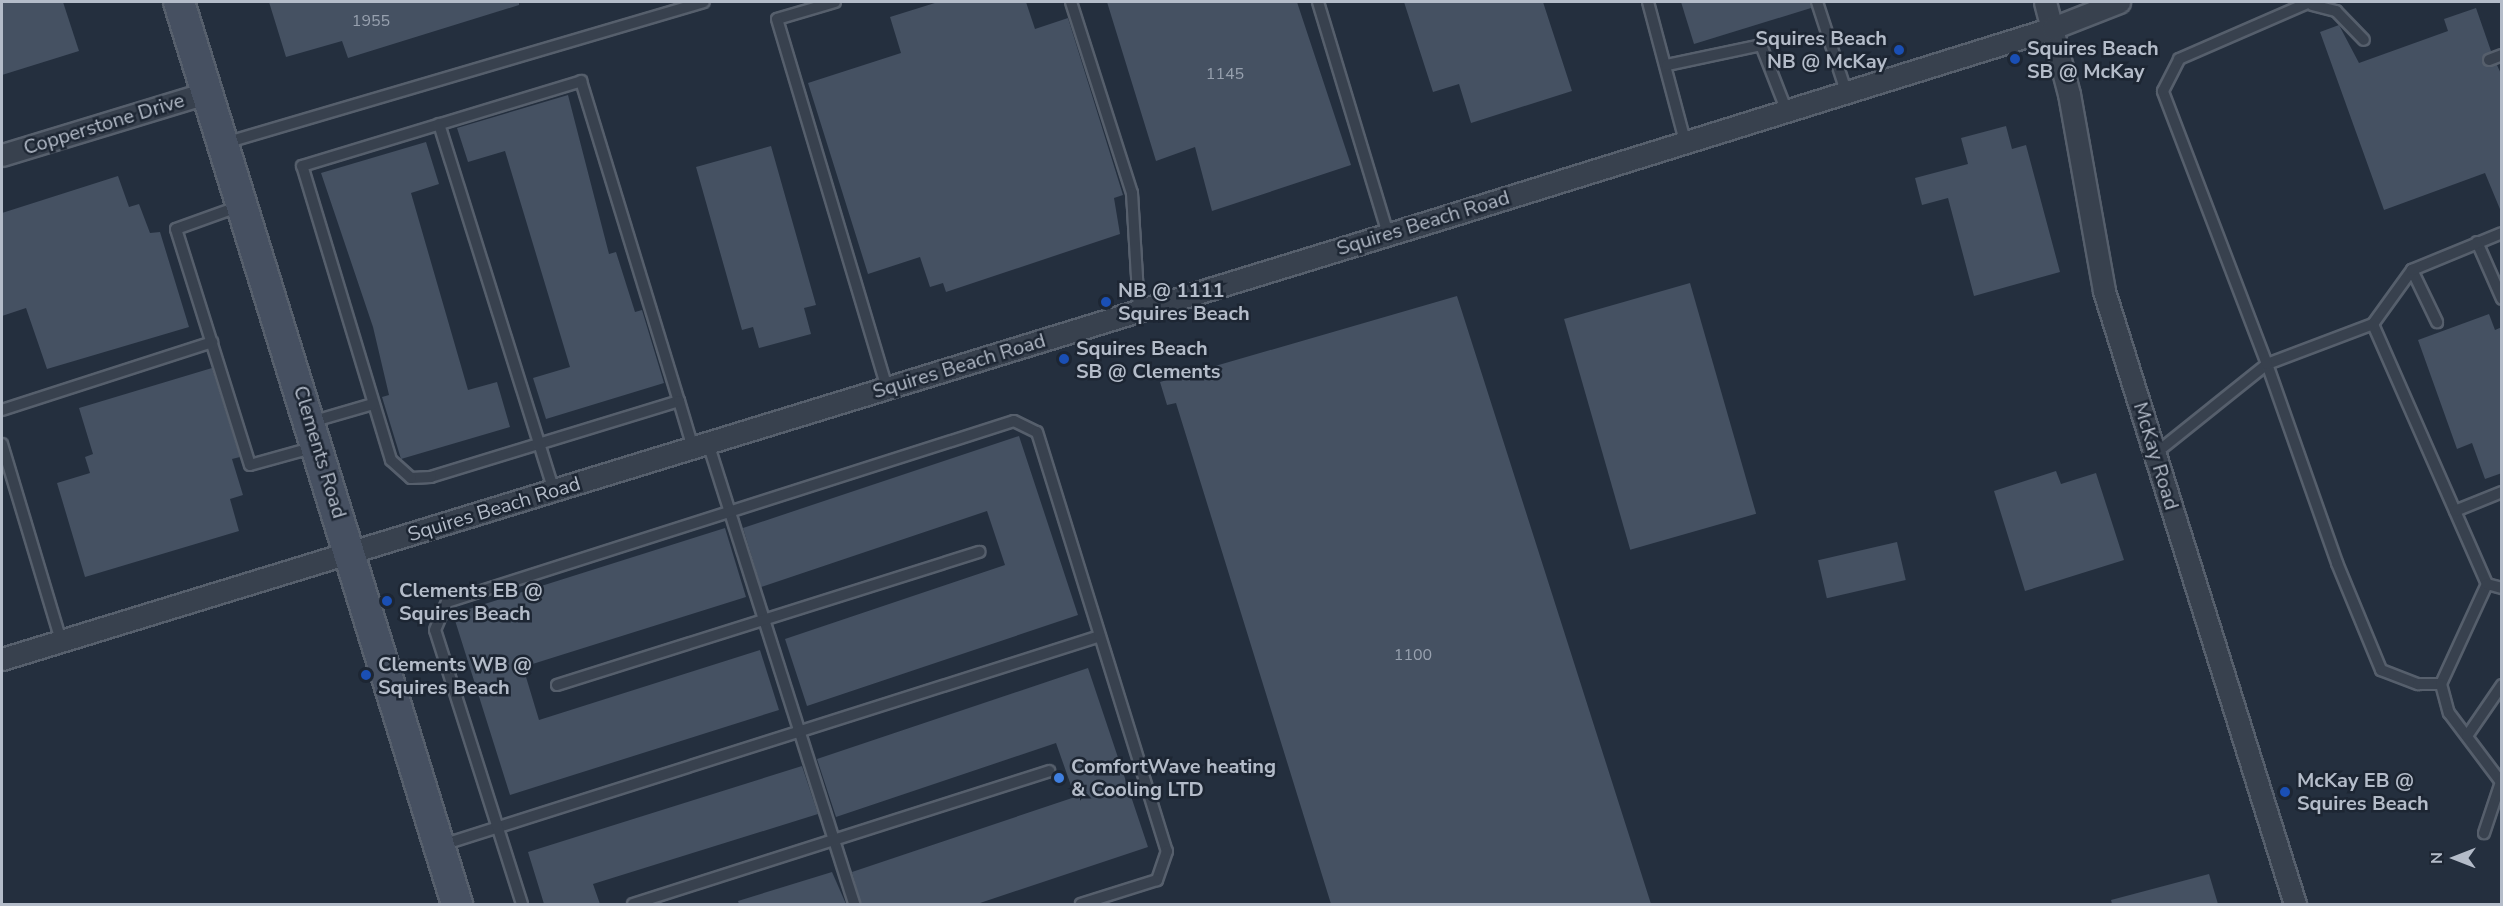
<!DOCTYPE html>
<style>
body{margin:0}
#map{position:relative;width:2503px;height:906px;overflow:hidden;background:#242f3e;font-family:"Nunito Sans",sans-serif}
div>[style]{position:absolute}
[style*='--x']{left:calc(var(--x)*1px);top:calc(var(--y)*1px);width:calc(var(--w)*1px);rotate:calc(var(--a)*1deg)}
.building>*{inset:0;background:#455162;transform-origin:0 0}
.roads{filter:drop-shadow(2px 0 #565f6c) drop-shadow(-2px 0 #565f6c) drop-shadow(0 2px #565f6c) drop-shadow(0 -2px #565f6c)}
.lane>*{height:10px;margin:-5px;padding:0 5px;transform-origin:5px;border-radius:5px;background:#38414e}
.street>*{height:21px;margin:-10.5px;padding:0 10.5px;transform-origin:10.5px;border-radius:10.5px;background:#38414e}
.secondary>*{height:30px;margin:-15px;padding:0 15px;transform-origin:15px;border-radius:15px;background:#465061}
.dots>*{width:16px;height:16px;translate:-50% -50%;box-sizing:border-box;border:3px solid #1d2633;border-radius:50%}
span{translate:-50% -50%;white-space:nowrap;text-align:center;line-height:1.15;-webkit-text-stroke:5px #1d2633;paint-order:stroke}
.number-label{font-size:16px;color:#98a1af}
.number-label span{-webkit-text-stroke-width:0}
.poi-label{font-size:20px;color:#b4bcc9;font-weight:700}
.right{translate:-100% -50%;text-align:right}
.left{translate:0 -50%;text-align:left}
.street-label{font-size:20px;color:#b4bcc9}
.frame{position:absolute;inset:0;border:3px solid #b4bcc9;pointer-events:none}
.north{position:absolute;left:2425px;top:828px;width:60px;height:60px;-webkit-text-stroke:4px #1d2633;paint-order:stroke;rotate:270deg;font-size:16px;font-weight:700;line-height:24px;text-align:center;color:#b4bcc9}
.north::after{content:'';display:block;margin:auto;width:21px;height:27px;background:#b4bcc9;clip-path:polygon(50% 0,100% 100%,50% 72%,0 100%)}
</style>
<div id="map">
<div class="building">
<div style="clip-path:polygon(2px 2px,63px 2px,79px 51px,2px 75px)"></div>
<div style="clip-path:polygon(269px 2px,519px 2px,519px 5px,348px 58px,342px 41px,286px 57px)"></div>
<div style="clip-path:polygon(938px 2px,1026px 2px,1035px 29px,1068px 18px,1123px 195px,1114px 198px,1120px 234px,946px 292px,943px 283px,930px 287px,920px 257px,868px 274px,808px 83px,901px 53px,890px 17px)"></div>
<div style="clip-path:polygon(1107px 2px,1297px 2px,1351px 165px,1212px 211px,1195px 147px,1156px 161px)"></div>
<div style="clip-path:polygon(1404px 2px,1543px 2px,1572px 91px,1471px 123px,1459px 84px,1433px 92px)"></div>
<div style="clip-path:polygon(1681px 2px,1810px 2px,1811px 8px,1694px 44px)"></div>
<div style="clip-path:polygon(2476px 8px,2491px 51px,2482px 62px,2497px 65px,2502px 76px,2502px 214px,2485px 173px,2384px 210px,2320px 32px,2339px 25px,2359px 63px,2448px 31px,2444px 19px)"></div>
<div style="clip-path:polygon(568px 95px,609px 254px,616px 252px,635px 312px,642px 310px,664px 383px,546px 419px,533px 378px,570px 367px,505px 151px,468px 162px,457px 128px)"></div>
<div style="clip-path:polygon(2006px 126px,2012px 149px,2026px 145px,2060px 272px,1974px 296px,1948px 198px,1922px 205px,1915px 178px,1968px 164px,1961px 138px)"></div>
<div style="clip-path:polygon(426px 142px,439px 184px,411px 193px,468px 390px,497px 382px,510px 427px,401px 459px,382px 397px,389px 395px,373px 327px,321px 173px)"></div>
<div style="clip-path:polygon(771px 146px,816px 305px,804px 308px,811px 334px,759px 348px,753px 327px,742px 330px,696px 167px)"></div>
<div style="clip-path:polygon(118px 176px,129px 207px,139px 204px,150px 233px,160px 232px,189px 327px,47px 369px,26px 308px,2px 316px,2px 213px)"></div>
<div style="left:1690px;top:283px;width:240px;height:131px;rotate:74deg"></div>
<div style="clip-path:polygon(1457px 296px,1651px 904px,1331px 904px,1176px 403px,1167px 405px,1160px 382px)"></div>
<div style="clip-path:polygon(2489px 314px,2495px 330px,2502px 327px,2502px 473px,2485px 479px,2472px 443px,2457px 449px,2418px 340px)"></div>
<div style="clip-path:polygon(212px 368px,240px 457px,232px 459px,243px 495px,230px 499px,239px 531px,85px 577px,57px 483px,90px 473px,85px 457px,93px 454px,79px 408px)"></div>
<div style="clip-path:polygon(1019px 436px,1078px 615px,807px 706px,785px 639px,1005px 565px,987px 511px,761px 587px,743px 528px)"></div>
<div style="clip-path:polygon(2056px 471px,2061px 484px,2096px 473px,2124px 560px,2025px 591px,1994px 491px)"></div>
<div style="clip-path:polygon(725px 528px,746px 597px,523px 667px,539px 720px,760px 650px,779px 710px,510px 795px,453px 614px)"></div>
<div style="left:1897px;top:542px;width:39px;height:81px;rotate:77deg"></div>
<div style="clip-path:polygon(1088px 668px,1148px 847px,977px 904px,861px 904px,852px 872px,1075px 797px,1056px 743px,836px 817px,817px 759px)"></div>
<div style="clip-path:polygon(802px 766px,818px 814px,593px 884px,600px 904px,544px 904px,528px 852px)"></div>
<div style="clip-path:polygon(832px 872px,846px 904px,739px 904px,738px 901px)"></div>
<div style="clip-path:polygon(2209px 874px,2218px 904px,2112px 904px,2111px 900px)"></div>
</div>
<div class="roads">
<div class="lane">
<div style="--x:835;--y:2;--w:60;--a:163.7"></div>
<div style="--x:777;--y:19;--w:384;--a:73.4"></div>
<div style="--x:1071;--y:2;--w:201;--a:72.3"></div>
<div style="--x:1132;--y:193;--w:118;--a:86.6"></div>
<div style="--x:1318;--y:2;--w:242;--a:73.2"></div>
<div style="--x:1648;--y:2;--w:144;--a:75.1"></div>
<div style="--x:1817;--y:2;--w:94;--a:72"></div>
<div style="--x:2312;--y:5;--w:25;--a:14"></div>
<div style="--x:2336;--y:11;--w:40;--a:46"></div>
<div style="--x:2489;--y:60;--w:14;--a:-21"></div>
<div style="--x:1667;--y:65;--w:96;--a:-12"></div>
<div style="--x:1761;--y:45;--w:69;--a:68.7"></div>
<div style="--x:581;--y:81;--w:335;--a:73"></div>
<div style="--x:679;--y:401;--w:259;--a:163"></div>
<div style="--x:431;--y:477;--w:20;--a:177"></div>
<div style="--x:411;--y:478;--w:27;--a:-138"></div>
<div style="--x:391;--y:460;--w:307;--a:-106.8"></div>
<div style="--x:302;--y:166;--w:292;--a:-16.9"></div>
<div style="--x:439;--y:124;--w:384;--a:72.6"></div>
<div style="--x:225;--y:143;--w:499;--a:-16.4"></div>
<div style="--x:240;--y:206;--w:68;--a:160.2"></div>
<div style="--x:176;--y:229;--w:247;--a:72.6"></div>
<div style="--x:250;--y:465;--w:67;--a:-15.5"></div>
<div style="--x:2477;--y:242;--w:62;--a:66.3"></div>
<div style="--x:2412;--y:270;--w:58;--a:64.3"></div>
<div style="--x:2373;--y:324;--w:67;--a:-54.2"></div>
<div style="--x:2412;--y:270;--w:97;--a:-22.3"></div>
<div style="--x:679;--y:401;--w:49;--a:73.4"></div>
<div style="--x:2;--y:410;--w:221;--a:-17.9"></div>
<div style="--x:311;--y:422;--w:65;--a:-16.2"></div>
<div style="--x:708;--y:443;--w:484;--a:72.4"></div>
<div style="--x:2;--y:444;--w:206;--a:73.3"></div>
<div style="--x:2156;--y:453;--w:142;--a:-38.7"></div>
<div style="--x:2267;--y:364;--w:211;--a:70.6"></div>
<div style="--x:2337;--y:563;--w:116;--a:67.6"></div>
<div style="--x:2381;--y:670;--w:40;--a:21"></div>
<div style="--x:2418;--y:684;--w:23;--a:0"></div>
<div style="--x:2441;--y:684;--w:110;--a:-65.3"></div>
<div style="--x:2487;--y:584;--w:284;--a:-113.7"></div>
<div style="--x:2373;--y:324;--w:113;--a:159.3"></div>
<div style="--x:2267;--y:364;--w:292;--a:-110.9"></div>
<div style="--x:2163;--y:91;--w:36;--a:-63"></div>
<div style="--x:2179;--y:59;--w:143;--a:-23.5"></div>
<div style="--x:2455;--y:511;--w:51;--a:-22"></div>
<div style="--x:2487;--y:584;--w:16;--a:15"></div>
<div style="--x:2441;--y:684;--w:30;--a:75"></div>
<div style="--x:2449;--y:713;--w:86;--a:53"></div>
<div style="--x:2501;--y:782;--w:54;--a:108.4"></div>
<div style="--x:557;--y:685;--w:443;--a:-17.5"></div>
<div style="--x:2467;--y:736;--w:62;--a:-55.5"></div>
<div style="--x:442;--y:845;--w:690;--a:-17.62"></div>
<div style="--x:522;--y:904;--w:287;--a:-107.6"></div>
<div style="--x:435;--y:630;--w:30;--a:-67"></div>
<div style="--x:447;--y:602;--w:595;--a:-17.7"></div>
<div style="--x:1014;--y:421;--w:25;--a:26"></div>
<div style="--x:1037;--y:432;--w:439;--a:72.8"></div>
<div style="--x:1167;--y:851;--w:31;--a:109"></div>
<div style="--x:1157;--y:880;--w:80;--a:162.5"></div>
<div style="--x:633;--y:904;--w:437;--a:-17.7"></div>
</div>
<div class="street">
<div style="--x:2045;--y:2;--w:95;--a:75.4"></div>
<div style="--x:2069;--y:94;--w:200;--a:79.9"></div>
<div style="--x:2104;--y:291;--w:642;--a:72.69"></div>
<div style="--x:2;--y:155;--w:213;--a:-16.9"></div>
<div style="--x:2;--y:659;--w:1509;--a:-17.03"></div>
<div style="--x:1445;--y:217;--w:637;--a:-17.27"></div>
<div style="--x:2053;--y:28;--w:71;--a:-21.5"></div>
</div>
<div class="secondary">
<div style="--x:179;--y:2;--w:944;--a:72.87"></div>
</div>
</div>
<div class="dots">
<div style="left:1899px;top:50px;background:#1a4fb4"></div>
<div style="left:2015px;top:59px;background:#1a4fb4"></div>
<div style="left:1106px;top:302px;background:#1a4fb4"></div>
<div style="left:1064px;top:359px;background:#1a4fb4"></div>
<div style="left:387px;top:601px;background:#1a4fb4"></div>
<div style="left:366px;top:675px;background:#1a4fb4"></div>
<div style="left:1059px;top:778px;background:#3f7fe0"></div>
<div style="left:2285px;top:792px;background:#1a4fb4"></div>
</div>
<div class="number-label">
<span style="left:371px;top:21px">1955</span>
<span style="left:1225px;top:74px">1145</span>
<span style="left:1413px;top:655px">1100</span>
</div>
<div class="poi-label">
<span class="right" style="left:1887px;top:50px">Squires Beach<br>NB @ McKay</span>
<span class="left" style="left:2027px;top:60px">Squires Beach<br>SB @ McKay</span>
<span class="left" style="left:1118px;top:302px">NB @ 1111<br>Squires Beach</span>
<span class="left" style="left:1076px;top:360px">Squires Beach<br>SB @ Clements</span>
<span class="left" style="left:399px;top:602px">Clements EB @<br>Squires Beach</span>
<span class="left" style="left:378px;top:676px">Clements WB @<br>Squires Beach</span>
<span class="left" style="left:1071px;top:778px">ComfortWave heating<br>&amp; Cooling LTD</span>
<span class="left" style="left:2297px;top:792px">McKay EB @<br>Squires Beach</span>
</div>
<div class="street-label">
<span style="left:104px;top:124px;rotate:-17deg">Copperstone Drive</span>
<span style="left:1423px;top:223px;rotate:-17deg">Squires Beach Road</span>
<span style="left:959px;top:366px;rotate:-17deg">Squires Beach Road</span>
<span style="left:320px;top:452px;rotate:73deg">Clements Road</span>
<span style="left:2156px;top:456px;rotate:73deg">McKay Road</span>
<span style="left:494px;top:509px;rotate:-17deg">Squires Beach Road</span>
</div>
<div class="frame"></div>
<div class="north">N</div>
</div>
